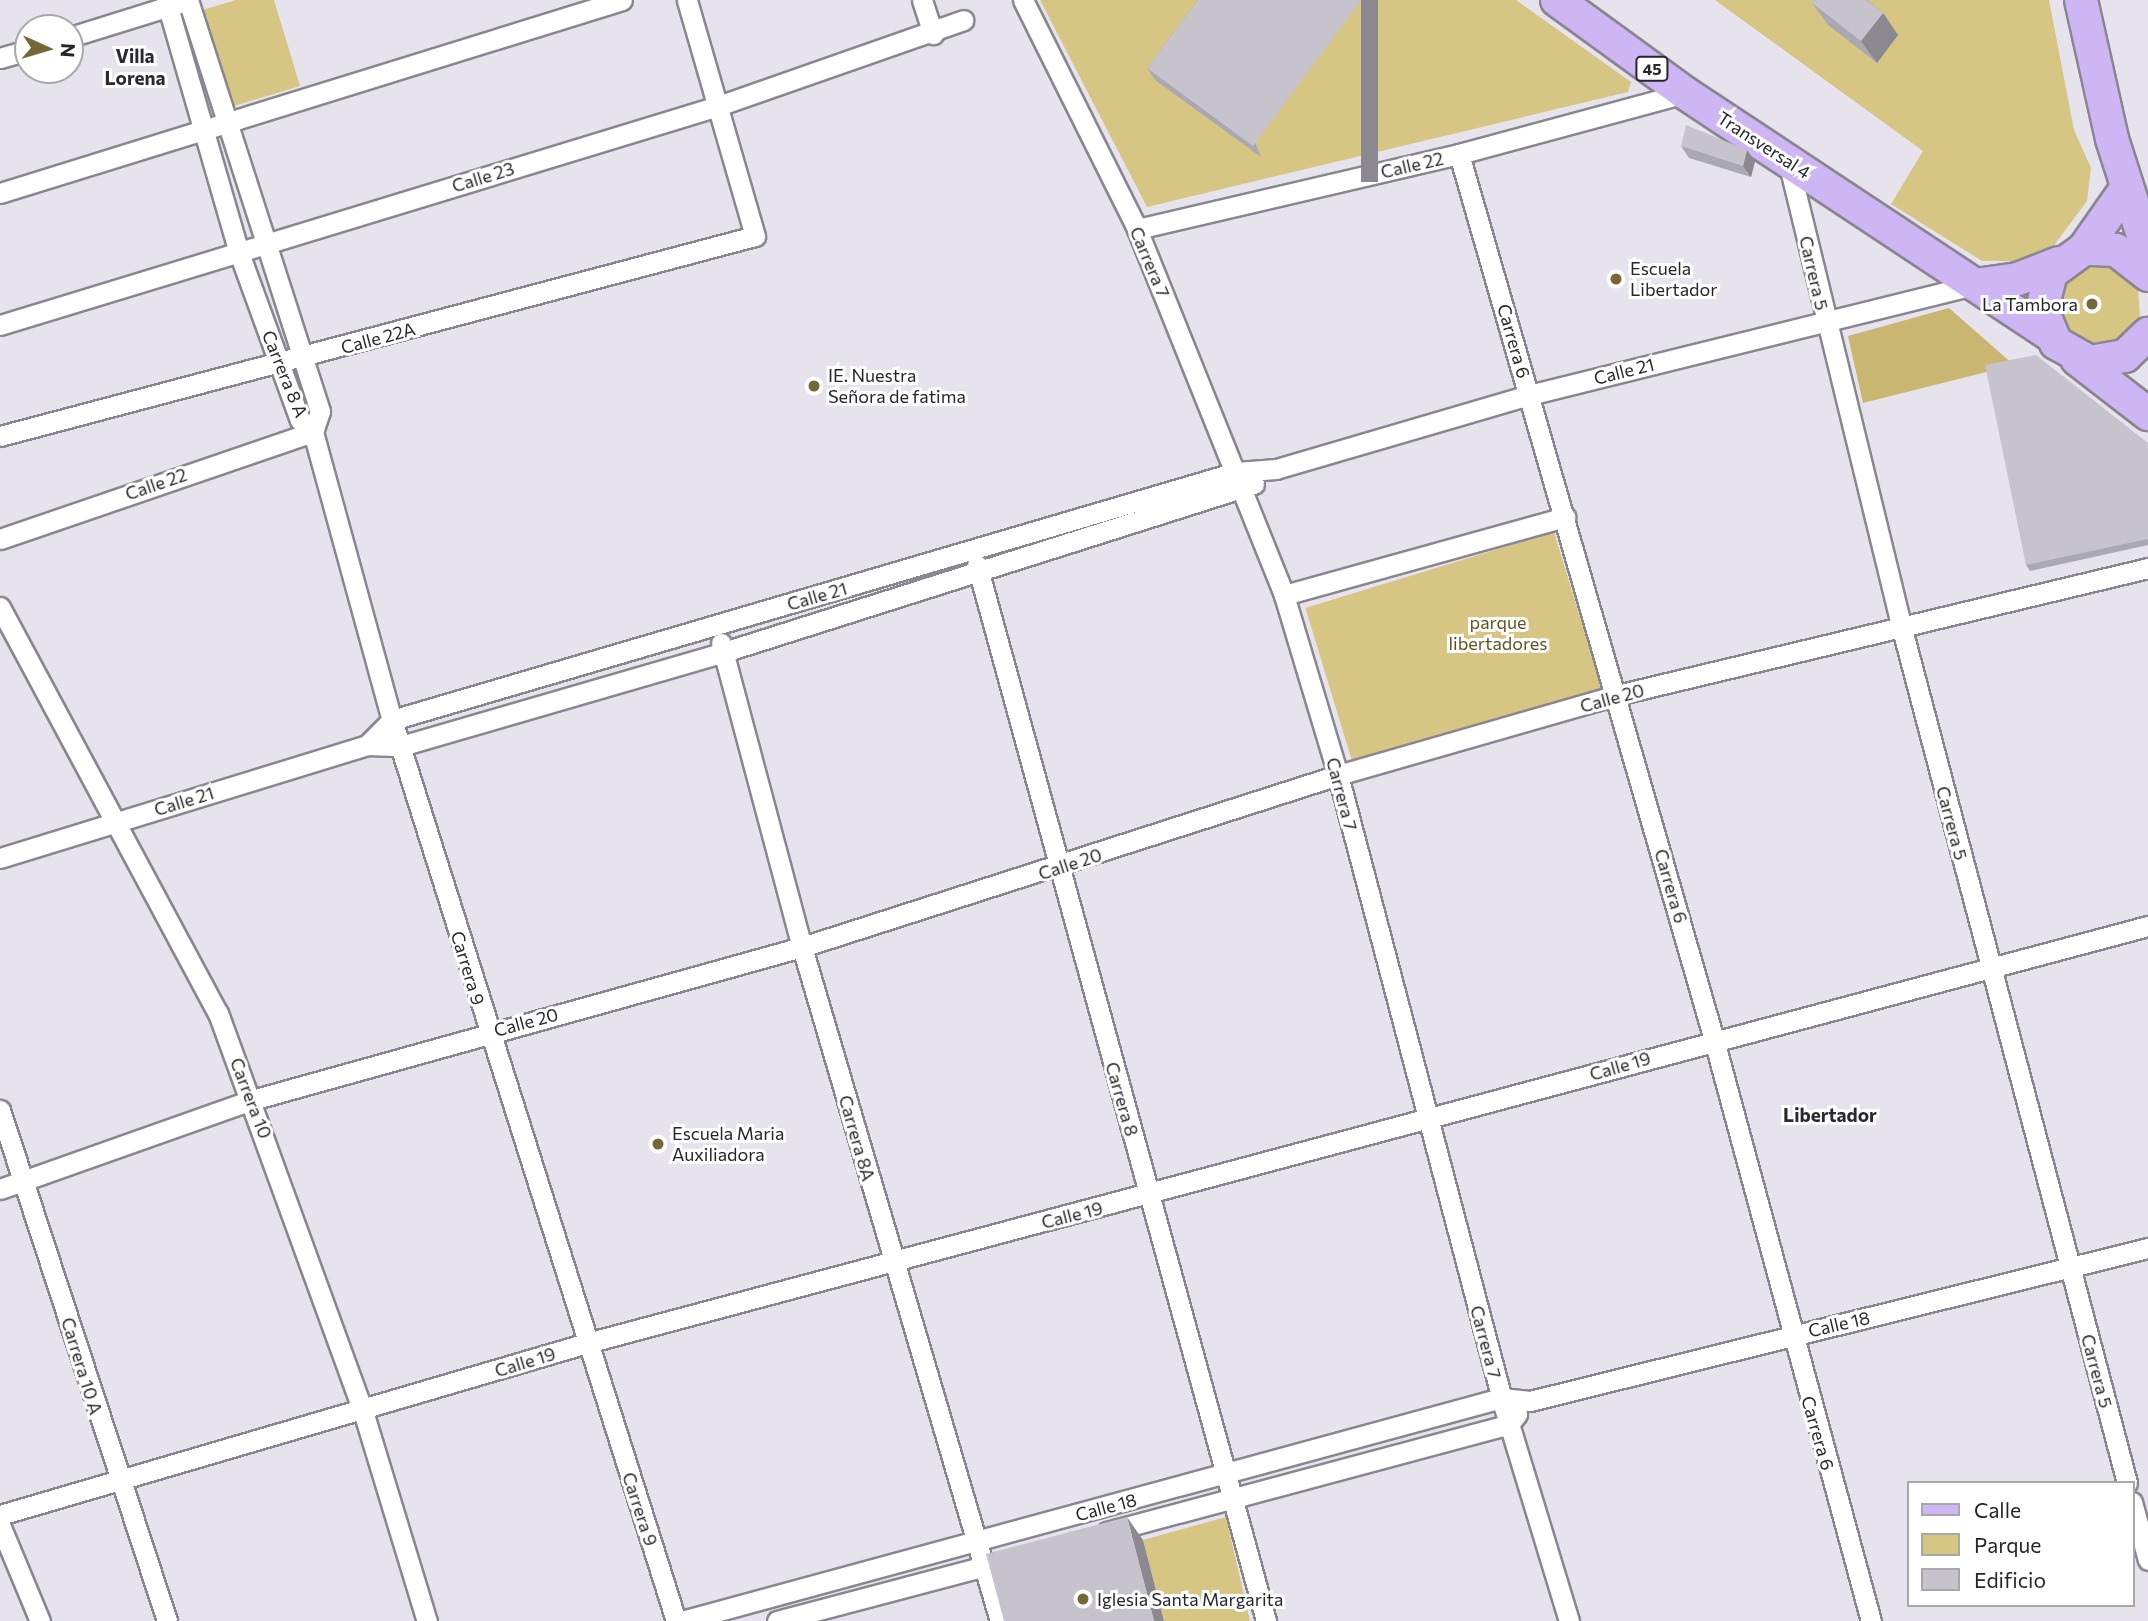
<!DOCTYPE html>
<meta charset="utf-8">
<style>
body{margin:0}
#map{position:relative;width:2148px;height:1621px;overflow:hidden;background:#e6e3ed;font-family:Commissioner,sans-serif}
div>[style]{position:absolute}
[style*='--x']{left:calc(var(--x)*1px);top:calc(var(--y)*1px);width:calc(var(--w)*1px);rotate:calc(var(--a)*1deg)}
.green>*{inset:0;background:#d7c583;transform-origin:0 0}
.forest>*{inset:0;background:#c8b671}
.roads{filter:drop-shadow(2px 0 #89868f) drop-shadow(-2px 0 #89868f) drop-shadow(0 2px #89868f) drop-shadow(0 -2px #89868f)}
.street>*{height:19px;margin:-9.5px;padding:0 9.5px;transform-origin:9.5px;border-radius:9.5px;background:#fff}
.primary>*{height:32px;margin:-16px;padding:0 16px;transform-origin:16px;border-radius:16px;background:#ceb5f3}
.wall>*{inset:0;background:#aaa8b0}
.shaded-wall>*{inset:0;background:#8b8890;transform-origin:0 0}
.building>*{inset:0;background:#c6c3cd}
.dots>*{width:19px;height:19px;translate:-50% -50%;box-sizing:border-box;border:4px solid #fff;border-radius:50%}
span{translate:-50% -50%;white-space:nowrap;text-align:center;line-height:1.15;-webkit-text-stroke:6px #fff;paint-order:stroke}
.shield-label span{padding:2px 5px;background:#fff;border:2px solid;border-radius:5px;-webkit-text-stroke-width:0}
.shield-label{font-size:16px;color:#262529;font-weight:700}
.street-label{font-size:18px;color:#262529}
.poi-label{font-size:18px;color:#262529}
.left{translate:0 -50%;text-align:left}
.right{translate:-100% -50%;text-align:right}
.park-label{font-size:18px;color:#60531f}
.neighbourhood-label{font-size:19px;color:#2b2930;font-weight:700}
.legend{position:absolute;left:1907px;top:1481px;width:228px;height:126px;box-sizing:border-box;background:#fff;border:2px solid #a8a8a9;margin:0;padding:9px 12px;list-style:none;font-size:21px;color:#262529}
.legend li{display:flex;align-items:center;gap:14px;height:35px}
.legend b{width:35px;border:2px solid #a8a8a9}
.north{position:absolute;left:14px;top:14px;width:70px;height:70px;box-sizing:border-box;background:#fff;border:2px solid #a8a8a9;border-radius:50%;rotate:94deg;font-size:19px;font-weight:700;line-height:28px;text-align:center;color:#262529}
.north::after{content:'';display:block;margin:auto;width:24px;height:32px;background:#766836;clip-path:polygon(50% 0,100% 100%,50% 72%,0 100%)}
</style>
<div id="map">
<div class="green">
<div style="clip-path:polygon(236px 0,274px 0,300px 86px,224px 109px,196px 12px)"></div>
<div style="clip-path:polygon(1040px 0,1516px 0,1631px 82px,1628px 92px,1147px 207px)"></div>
<div style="clip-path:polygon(1715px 0,2049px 0,2074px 130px,2091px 168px,2087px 201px,2052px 248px,2018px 261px,1982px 261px,1891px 204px,1923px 151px)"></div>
<div style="clip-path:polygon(2115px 263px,2138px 286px,2140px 320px,2121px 347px,2073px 351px,2050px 286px,2071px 264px)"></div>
<div style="left:1554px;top:532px;width:163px;height:260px;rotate:73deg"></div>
<div style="clip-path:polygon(1226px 1517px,1250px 1621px,1164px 1621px,1143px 1540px)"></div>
</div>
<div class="forest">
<div style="clip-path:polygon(1949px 308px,2014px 365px,1863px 403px,1848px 336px)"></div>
</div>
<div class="roads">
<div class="street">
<div style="--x:166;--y:0;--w:260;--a:73.9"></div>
<div style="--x:238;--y:250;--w:181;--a:70"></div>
<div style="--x:300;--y:420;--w:18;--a:43"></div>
<div style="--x:188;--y:0;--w:432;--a:72.2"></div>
<div style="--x:320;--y:411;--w:22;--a:108"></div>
<div style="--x:922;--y:0;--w:36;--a:72"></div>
<div style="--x:1023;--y:0;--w:256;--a:63.5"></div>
<div style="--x:1137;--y:229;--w:394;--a:68.1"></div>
<div style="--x:1284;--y:595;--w:188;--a:73.3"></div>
<div style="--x:1338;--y:775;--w:653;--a:75.28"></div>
<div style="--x:1504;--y:1407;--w:224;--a:73.1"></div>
<div style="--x:70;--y:37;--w:114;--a:-17.3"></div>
<div style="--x:0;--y:58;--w:29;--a:-16"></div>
<div style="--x:1459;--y:154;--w:922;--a:73.94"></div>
<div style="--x:1714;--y:1040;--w:602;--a:74.88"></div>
<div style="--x:1788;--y:161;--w:478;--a:76.3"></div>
<div style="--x:1901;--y:625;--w:887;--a:75.24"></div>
<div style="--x:0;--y:193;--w:651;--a:-17.24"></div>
<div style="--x:1137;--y:229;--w:331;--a:-13.1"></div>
<div style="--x:1459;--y:154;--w:234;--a:-15.1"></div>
<div style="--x:0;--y:325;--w:751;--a:-16.96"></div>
<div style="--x:718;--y:106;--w:260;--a:-19.3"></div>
<div style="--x:313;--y:432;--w:299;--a:74.7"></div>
<div style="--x:392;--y:720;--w:945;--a:72.5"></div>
<div style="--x:0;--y:436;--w:781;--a:-14.84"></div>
<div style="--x:755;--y:236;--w:246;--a:-106.1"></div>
<div style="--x:0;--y:539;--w:331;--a:-18.9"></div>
<div style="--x:977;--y:565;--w:1095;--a:74.69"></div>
<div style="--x:1284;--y:595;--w:292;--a:-15.5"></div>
<div style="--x:0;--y:607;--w:461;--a:61.8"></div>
<div style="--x:218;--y:1013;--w:424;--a:70"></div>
<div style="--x:363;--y:1411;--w:220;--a:73.1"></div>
<div style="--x:721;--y:643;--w:315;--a:75.1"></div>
<div style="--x:802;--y:947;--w:702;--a:73.63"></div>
<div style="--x:367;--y:745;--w:35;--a:-45"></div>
<div style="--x:392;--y:720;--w:880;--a:-16.37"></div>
<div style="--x:1236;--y:472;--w:40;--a:-4.3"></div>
<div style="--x:1276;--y:469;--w:264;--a:-16.3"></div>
<div style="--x:1529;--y:395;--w:459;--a:-13.9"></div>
<div style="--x:0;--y:858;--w:384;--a:-17.1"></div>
<div style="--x:367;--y:745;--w:34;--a:2"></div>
<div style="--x:401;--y:746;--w:336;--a:-16.2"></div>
<div style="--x:724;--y:652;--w:556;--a:-17.59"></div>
<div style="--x:0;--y:1110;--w:538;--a:71.9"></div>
<div style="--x:0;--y:1189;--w:267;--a:-19.5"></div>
<div style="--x:252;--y:1100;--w:571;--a:-15.55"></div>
<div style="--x:802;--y:947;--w:563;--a:-17.79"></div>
<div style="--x:1338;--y:775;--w:290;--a:-16"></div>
<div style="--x:1617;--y:695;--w:546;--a:-13.45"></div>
<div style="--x:2132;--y:1502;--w:60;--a:74.6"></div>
<div style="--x:0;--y:1515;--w:612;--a:-16.33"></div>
<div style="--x:587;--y:1343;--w:1616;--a:-14.96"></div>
<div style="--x:0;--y:1525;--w:104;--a:67.4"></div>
<div style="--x:1107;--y:1532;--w:416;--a:-15"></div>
<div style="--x:1509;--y:1424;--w:13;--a:-51"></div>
<div style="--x:682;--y:1621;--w:849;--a:-15.23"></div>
<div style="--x:1501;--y:1398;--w:29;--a:6"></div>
<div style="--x:1530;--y:1401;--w:637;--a:-13.91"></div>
<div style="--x:777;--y:1621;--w:228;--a:-14.8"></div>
</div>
<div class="primary">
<div style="--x:1557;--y:0;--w:158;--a:36"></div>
<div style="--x:1685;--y:93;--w:437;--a:33.5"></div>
<div style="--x:2081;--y:0;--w:142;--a:77.4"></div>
<div style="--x:2112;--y:139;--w:118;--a:72.2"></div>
<div style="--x:2084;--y:249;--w:73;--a:-55"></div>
<div style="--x:2148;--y:275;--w:41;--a:-142"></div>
<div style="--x:2116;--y:250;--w:32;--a:-178"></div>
<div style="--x:2084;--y:249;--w:41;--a:144"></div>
<div style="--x:2051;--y:273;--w:38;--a:104"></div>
<div style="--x:2042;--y:310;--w:36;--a:67"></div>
<div style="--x:2056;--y:343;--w:39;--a:29"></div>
<div style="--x:2090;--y:362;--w:36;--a:-10"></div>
<div style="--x:2125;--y:356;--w:32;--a:-44"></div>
<div style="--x:1975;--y:285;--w:43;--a:-7.9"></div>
<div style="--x:2018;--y:279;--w:44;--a:-21.3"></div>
<div style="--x:2077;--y:359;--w:90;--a:37.8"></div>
</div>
</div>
<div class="wall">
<div style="clip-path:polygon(1198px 0,1261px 157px,1155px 80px,1147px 68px)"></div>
<div style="clip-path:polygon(1815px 0,1867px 0,1883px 13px,1898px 35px,1877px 63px,1828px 25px,1812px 3px)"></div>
<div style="clip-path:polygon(1681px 146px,1755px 161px,1751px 177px,1689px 158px)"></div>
<div style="clip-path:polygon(2148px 443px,2148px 545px,2030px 571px,2026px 565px)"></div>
</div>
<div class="shaded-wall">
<div style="left:1361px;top:0;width:17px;height:182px"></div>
<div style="clip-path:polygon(1883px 13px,1898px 35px,1877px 63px,1861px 41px)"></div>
<div style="clip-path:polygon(1747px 150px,1755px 161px,1751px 177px,1743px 166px)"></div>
<div style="clip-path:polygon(1127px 1517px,1143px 1540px,1164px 1621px,1154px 1621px)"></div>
</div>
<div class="building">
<div style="clip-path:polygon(1198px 0,1361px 0,1253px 146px,1147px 68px)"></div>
<div style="clip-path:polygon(1815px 0,1866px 0,1883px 13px,1861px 41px,1812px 3px)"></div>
<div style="clip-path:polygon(1686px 125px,1747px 150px,1743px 166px,1681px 146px)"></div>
<div style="clip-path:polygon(2036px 355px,2148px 443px,2148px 539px,2026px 565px,1985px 365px)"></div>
<div style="clip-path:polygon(1127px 1517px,1154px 1621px,1004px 1621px,986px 1554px)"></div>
</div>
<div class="dots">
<div style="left:1616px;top:279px;background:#766836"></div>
<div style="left:2092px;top:304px;background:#766836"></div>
<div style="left:814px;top:386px;background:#766836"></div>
<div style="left:658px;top:1144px;background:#766836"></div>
<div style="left:1083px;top:1599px;background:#766836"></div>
</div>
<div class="shield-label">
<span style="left:1652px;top:69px">45</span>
</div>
<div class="street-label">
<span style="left:1764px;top:145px;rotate:33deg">Transversal 4</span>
<span style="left:1412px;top:165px;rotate:-13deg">Calle 22</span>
<span style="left:483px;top:177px;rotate:-17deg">Calle 23</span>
<span style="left:1150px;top:262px;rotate:67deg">Carrera 7</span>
<span style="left:1814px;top:273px;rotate:77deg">Carrera 5</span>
<span style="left:378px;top:338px;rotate:-15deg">Calle 22A</span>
<span style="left:1514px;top:341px;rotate:74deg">Carrera 6</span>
<span style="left:1624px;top:371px;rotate:-14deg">Calle 21</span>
<span style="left:285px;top:374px;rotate:68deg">Carrera 8 A</span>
<span style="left:156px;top:484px;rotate:-19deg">Calle 22</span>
<span style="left:817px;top:596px;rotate:-16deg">Calle 21</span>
<span style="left:1612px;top:698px;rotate:-15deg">Calle 20</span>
<span style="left:1342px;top:794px;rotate:75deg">Carrera 7</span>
<span style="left:184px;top:801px;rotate:-17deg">Calle 21</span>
<span style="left:1952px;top:823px;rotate:75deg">Carrera 5</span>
<span style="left:1070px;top:864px;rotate:-18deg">Calle 20</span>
<span style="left:1671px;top:886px;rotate:74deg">Carrera 6</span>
<span style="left:468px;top:968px;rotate:73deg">Carrera 9</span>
<span style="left:526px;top:1022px;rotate:-15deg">Calle 20</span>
<span style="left:1620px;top:1066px;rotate:-16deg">Calle 19</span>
<span style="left:251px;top:1098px;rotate:69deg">Carrera 10</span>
<span style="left:1122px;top:1099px;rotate:74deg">Carrera 8</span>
<span style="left:857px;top:1138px;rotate:74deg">Carrera 8A</span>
<span style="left:1072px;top:1215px;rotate:-14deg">Calle 19</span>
<span style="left:1839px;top:1324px;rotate:-13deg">Calle 18</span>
<span style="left:1486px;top:1342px;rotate:75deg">Carrera 7</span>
<span style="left:525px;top:1362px;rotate:-17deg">Calle 19</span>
<span style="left:82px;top:1366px;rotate:73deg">Carrera 10 A</span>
<span style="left:2097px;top:1371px;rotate:75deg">Carrera 5</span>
<span style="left:1818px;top:1433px;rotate:74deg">Carrera 6</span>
<span style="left:1106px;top:1507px;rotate:-15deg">Calle 18</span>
<span style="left:640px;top:1509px;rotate:72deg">Carrera 9</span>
</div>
<div class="poi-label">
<span class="left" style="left:1630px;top:279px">Escuela<br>Libertador</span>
<span class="right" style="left:2078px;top:304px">La Tambora</span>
<span class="left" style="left:828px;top:386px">IE. Nuestra<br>Señora de fatima</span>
<span class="left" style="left:672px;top:1144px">Escuela Maria<br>Auxiliadora</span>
<span class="left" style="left:1097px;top:1599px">Iglesia Santa Margarita</span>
</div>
<div class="park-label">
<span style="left:1498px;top:633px">parque<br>libertadores</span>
</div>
<div class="neighbourhood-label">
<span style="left:135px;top:67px">Villa<br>Lorena</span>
<span style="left:1830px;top:1115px">Libertador</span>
</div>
<ul class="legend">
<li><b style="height:9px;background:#ceb5f3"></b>Calle</li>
<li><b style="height:19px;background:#d7c583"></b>Parque</li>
<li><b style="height:19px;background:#c6c3cd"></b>Edificio</li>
</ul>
<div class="north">N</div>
</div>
